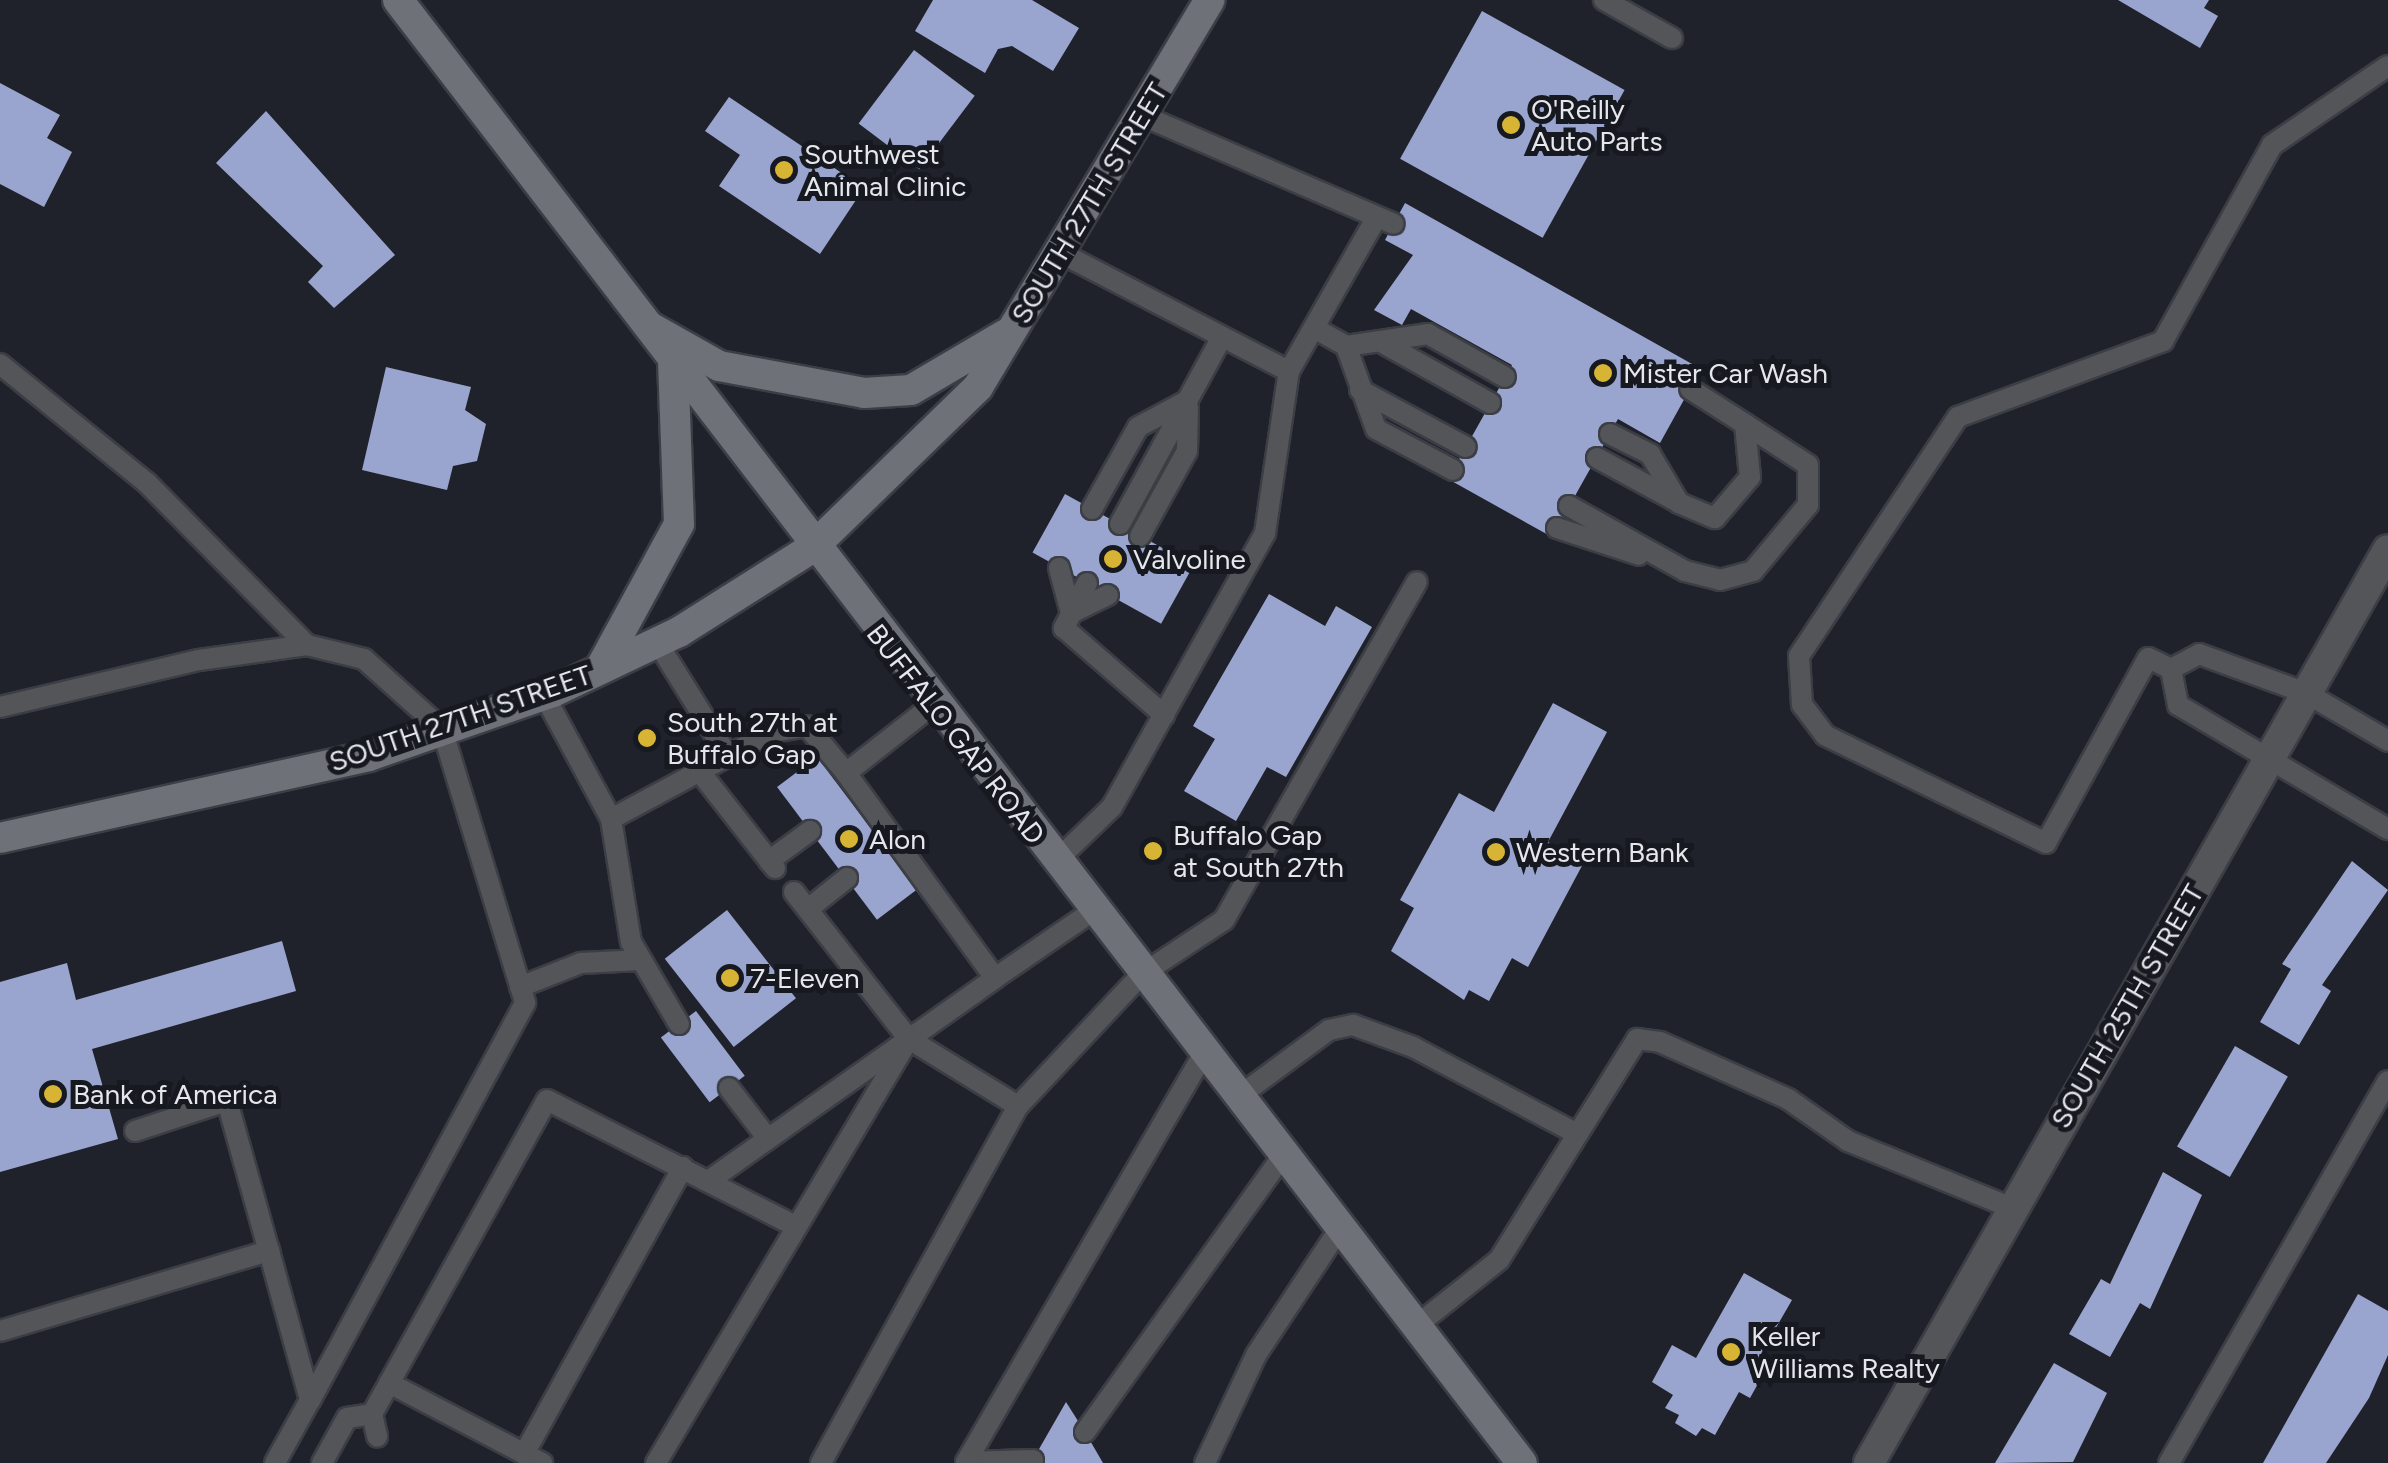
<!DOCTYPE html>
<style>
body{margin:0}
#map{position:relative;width:2388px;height:1463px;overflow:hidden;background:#20222b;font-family:Figtree,sans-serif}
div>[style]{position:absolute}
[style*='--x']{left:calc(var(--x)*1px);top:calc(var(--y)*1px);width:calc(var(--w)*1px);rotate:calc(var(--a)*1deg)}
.building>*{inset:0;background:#99a5cf;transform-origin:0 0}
.roads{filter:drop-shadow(2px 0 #3c3e46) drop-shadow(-2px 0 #3c3e46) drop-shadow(0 2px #3c3e46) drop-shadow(0 -2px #3c3e46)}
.lane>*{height:20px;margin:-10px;padding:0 10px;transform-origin:10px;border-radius:10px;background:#545559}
.street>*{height:30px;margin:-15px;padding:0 15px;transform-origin:15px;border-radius:15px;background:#545559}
.secondary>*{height:30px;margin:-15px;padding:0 15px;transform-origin:15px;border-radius:15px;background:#6f7178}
.dots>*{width:28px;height:28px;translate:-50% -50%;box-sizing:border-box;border:5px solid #171921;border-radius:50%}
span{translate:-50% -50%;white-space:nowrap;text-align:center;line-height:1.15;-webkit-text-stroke:10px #171921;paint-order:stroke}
.poi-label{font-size:28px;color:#e5e7ec}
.left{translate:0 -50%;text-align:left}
.street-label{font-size:28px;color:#e5e7ec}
</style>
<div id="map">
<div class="building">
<div style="clip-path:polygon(933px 0,1032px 0,1079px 28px,1053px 71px,1012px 46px,998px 49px,985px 73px,915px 31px)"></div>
<div style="clip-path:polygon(2118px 0,2209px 0,2204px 8px,2218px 16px,2200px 48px)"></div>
<div style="left:1482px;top:11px;width:163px;height:169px;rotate:29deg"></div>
<div style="left:914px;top:50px;width:76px;height:92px;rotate:37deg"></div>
<div style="clip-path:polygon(0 83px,60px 115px,47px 138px,72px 152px,44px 207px,0 184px)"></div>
<div style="clip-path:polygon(729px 97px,864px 188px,820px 254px,719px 186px,740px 155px,705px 131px)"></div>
<div style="clip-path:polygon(266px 111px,395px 255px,334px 308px,308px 282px,323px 266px,216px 163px)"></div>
<div style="clip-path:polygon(1405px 203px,1701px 369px,1660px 443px,1618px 419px,1552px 537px,1448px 479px,1512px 365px,1411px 309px,1402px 325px,1374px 310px,1413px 255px,1385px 240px)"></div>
<div style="clip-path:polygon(386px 367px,471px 387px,465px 410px,486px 424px,477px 461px,453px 466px,447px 490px,362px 470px)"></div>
<div style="left:1065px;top:494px;width:147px;height:67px;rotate:29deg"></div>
<div style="clip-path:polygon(1269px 594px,1325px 626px,1336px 606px,1372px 627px,1286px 777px,1267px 767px,1236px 821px,1184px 791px,1215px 739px,1193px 726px)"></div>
<div style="clip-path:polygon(1553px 703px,1607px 732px,1548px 842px,1584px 862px,1528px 967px,1512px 958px,1489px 1001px,1469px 990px,1464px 1000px,1391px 951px,1414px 908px,1400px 900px,1459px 793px,1494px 812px)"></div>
<div style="left:817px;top:757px;width:166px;height:50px;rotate:53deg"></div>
<div style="clip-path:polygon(2352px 861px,2388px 890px,2322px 985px,2331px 991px,2299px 1045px,2260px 1022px,2291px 969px,2282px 964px)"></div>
<div style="left:727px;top:910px;width:112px;height:79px;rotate:52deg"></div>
<div style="clip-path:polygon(282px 941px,296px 991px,92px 1049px,118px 1139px,0 1172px,0 982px,67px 963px,76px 1000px)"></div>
<div style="left:696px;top:1011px;width:81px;height:44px;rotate:53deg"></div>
<div style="left:2235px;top:1046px;width:61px;height:116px;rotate:30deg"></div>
<div style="clip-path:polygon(2163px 1172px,2202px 1195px,2150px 1309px,2140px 1303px,2110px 1357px,2069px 1334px,2101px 1279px,2110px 1284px)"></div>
<div style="clip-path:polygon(1744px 1273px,1792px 1300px,1750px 1373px,1760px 1380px,1750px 1398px,1739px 1392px,1715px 1435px,1702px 1428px,1696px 1436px,1675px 1423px,1679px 1415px,1665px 1408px,1673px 1395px,1652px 1382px,1672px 1345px,1696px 1358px)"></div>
<div style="clip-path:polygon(2358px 1294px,2388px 1311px,2388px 1355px,2369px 1398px,2326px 1463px,2263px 1463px)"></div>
<div style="clip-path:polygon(2054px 1363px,2107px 1393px,2073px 1462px,1995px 1463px)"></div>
<div style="clip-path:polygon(1066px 1402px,1085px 1432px,1103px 1463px,1031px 1463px)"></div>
</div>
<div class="roads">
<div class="lane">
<div style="--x:1604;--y:0;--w:78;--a:29.2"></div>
<div style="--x:1141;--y:115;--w:275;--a:23.3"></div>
<div style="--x:1061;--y:253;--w:257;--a:27.4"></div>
<div style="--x:1289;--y:371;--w:177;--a:-60.3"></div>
<div style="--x:1314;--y:328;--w:37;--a:29"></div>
<div style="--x:1346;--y:346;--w:83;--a:-8.3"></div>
<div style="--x:1428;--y:334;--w:88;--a:29.2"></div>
<div style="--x:1381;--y:342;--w:125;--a:29.2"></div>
<div style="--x:1346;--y:346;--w:88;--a:70.1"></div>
<div style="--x:1376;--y:429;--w:87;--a:28"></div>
<div style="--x:0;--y:364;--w:189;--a:39"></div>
<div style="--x:147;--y:483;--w:228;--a:45.4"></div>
<div style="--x:1360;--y:390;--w:120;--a:28.3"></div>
<div style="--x:1610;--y:434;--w:45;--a:26.6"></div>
<div style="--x:1650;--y:454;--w:57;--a:59.4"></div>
<div style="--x:1679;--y:503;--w:39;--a:23"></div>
<div style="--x:1715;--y:518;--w:54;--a:-49.5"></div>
<div style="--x:1750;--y:477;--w:53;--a:-95.4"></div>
<div style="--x:1745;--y:424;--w:65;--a:-147.5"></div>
<div style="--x:1597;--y:458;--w:92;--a:28.5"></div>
<div style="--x:1569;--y:506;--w:133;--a:29.3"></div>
<div style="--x:1685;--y:571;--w:36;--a:14"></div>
<div style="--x:1720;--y:580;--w:34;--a:-15"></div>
<div style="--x:1753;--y:571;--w:86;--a:-50.2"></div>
<div style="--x:1808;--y:505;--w:40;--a:-90"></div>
<div style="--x:1808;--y:465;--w:75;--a:-146.9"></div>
<div style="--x:1092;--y:509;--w:94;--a:-60.7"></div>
<div style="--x:1138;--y:427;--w:55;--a:-28"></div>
<div style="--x:1120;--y:524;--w:213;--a:-61.4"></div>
<div style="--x:1557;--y:528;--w:86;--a:18.2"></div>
<div style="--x:1140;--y:536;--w:97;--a:-61.1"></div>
<div style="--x:1187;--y:451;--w:44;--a:-88.7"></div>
<div style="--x:1059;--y:568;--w:47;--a:75.1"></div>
<div style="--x:1087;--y:583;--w:51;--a:117.1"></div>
<div style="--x:1064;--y:628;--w:133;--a:41"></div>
<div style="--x:1071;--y:613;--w:41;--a:-25.9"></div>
<div style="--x:2171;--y:669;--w:25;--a:-154"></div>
<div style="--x:2148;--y:658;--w:211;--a:118.9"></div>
<div style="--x:2046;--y:843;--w:246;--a:-154"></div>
<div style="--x:1825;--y:735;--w:38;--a:-127"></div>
<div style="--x:1802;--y:705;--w:49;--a:-93.5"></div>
<div style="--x:1799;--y:656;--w:287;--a:-56.4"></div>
<div style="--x:1958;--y:417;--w:219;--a:-20.3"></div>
<div style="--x:2163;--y:341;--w:224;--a:-60.9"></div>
<div style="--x:2272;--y:145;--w:140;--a:-34.3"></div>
<div style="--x:2171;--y:669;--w:37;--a:79"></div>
<div style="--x:2178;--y:705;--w:244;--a:30.6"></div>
<div style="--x:2171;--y:669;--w:32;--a:-28"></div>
<div style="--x:2199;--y:654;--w:114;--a:20"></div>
<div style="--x:2306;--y:693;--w:95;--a:30.3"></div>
<div style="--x:544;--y:695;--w:141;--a:61.6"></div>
<div style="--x:611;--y:819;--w:133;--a:-28.3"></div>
<div style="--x:728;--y:756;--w:134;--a:-121.9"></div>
<div style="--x:934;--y:704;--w:112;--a:141.9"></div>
<div style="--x:846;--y:773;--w:253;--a:54"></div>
<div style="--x:995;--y:978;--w:119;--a:-34.4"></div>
<div style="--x:0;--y:707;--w:204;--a:-13.3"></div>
<div style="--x:199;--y:660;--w:109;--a:-7.9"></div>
<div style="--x:307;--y:645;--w:59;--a:13.8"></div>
<div style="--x:364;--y:659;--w:105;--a:41.9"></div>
<div style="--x:442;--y:729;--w:286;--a:73.1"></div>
<div style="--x:525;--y:1003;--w:451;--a:118.4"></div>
<div style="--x:728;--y:756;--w:49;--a:-29.2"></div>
<div style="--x:771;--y:732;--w:36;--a:-9"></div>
<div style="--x:807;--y:726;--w:61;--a:50.3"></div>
<div style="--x:700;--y:772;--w:122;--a:52"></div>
<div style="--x:611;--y:819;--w:125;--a:80.8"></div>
<div style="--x:631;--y:942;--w:95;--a:59.7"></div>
<div style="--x:769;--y:861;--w:51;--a:-36.2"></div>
<div style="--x:1055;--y:862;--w:79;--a:-44"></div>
<div style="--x:1112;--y:807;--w:314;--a:-60.8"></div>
<div style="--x:1265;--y:533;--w:164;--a:-81.6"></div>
<div style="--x:794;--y:892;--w:187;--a:52"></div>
<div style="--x:909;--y:1039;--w:128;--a:31.6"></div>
<div style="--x:1018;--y:1106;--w:408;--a:118.9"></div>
<div style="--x:808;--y:909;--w:50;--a:-38.5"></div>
<div style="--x:520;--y:987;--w:66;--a:-21.5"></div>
<div style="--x:581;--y:963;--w:60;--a:-2.9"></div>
<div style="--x:729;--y:1088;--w:64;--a:52.6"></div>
<div style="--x:1238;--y:1097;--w:113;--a:-36.4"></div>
<div style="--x:1329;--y:1030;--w:25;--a:-12"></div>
<div style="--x:1353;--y:1025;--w:64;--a:20.1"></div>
<div style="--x:1413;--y:1047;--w:186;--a:27.9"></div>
<div style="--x:1018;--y:1106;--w:181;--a:-46.8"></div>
<div style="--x:1142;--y:974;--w:98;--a:-33.4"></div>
<div style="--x:1224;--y:920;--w:389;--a:-60.3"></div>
<div style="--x:135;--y:1131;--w:97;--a:-18.1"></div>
<div style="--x:227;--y:1101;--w:156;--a:74.4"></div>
<div style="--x:710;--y:1180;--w:349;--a:-35.3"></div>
<div style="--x:1416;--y:1326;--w:106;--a:-38.5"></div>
<div style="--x:1499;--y:1260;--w:261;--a:-58"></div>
<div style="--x:1637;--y:1039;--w:23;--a:7"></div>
<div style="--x:1660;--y:1042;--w:140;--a:24"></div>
<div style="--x:1788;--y:1099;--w:73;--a:35"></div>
<div style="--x:1848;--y:1141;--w:177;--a:22.2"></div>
<div style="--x:0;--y:1331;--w:281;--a:-16.6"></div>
<div style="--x:269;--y:1251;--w:155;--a:74.6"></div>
<div style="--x:310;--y:1400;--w:72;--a:119.1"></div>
<div style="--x:389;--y:1383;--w:173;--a:27.6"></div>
<div style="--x:372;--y:1414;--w:23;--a:77"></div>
<div style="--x:1085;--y:1432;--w:340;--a:-54.4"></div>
<div style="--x:524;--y:1454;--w:328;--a:-61"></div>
<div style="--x:1033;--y:1460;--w:67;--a:178.3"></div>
<div style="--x:966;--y:1462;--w:473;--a:-59.8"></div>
<div style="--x:322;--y:1463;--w:51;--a:-60.9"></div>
<div style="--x:347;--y:1418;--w:25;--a:-9"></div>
<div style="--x:372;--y:1414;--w:359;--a:-60.9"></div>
<div style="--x:547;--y:1100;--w:274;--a:26.9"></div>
<div style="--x:656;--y:1463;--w:494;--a:-59.2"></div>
<div style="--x:1205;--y:1463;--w:119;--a:-64.7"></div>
<div style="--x:1256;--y:1355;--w:152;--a:-56.5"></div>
<div style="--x:2169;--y:1463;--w:440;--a:-60.2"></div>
</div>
<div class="street">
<div style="--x:1869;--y:1463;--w:1050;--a:-60.38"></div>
</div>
<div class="secondary">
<div style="--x:398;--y:0;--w:1845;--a:52.47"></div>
<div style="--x:650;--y:327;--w:79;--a:29.5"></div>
<div style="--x:719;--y:366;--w:147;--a:10.5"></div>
<div style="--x:864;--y:393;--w:47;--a:-3.7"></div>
<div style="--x:911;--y:390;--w:110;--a:-30.5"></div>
<div style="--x:600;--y:669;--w:165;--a:-61.4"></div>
<div style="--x:679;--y:524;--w:160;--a:-92.1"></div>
<div style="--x:0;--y:838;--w:378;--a:-12.5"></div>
<div style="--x:369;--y:756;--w:195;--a:-19.2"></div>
<div style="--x:553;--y:692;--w:140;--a:-25.5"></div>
<div style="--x:679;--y:632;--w:157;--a:-32.3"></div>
<div style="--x:812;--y:548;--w:231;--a:-44.1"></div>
<div style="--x:978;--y:387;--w:451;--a:-59.1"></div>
</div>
</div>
<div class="dots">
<div style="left:1511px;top:125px;background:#d7b434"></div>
<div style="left:784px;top:170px;background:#d7b434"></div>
<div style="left:1603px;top:373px;background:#d7b434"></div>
<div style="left:1113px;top:559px;background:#d7b434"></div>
<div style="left:647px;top:738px;background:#d7b434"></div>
<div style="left:849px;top:839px;background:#d7b434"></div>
<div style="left:1153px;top:851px;background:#d7b434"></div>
<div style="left:1496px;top:852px;background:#d7b434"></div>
<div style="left:730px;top:978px;background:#d7b434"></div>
<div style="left:53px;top:1094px;background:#d7b434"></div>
<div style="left:1731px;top:1352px;background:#d7b434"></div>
</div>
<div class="poi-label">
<span class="left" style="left:1531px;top:125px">O'Reilly<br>Auto Parts</span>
<span class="left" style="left:804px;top:170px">Southwest<br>Animal Clinic</span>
<span class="left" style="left:1623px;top:373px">Mister Car Wash</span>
<span class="left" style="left:1133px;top:559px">Valvoline</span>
<span class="left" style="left:667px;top:738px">South 27th at<br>Buffalo Gap</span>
<span class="left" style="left:1173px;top:851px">Buffalo Gap<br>at South 27th</span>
<span class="left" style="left:869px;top:839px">Alon</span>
<span class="left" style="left:1516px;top:852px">Western Bank</span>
<span class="left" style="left:750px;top:978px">7-Eleven</span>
<span class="left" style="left:73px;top:1094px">Bank of America</span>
<span class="left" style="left:1751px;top:1352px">Keller<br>Williams Realty</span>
</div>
<div class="street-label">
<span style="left:1089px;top:203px;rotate:-59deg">SOUTH 27TH STREET</span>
<span style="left:460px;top:718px;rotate:-19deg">SOUTH 27TH STREET</span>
<span style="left:956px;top:734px;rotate:52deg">BUFFALO GAP ROAD</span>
<span style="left:2127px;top:1006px;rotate:-60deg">SOUTH 25TH STREET</span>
</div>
</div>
